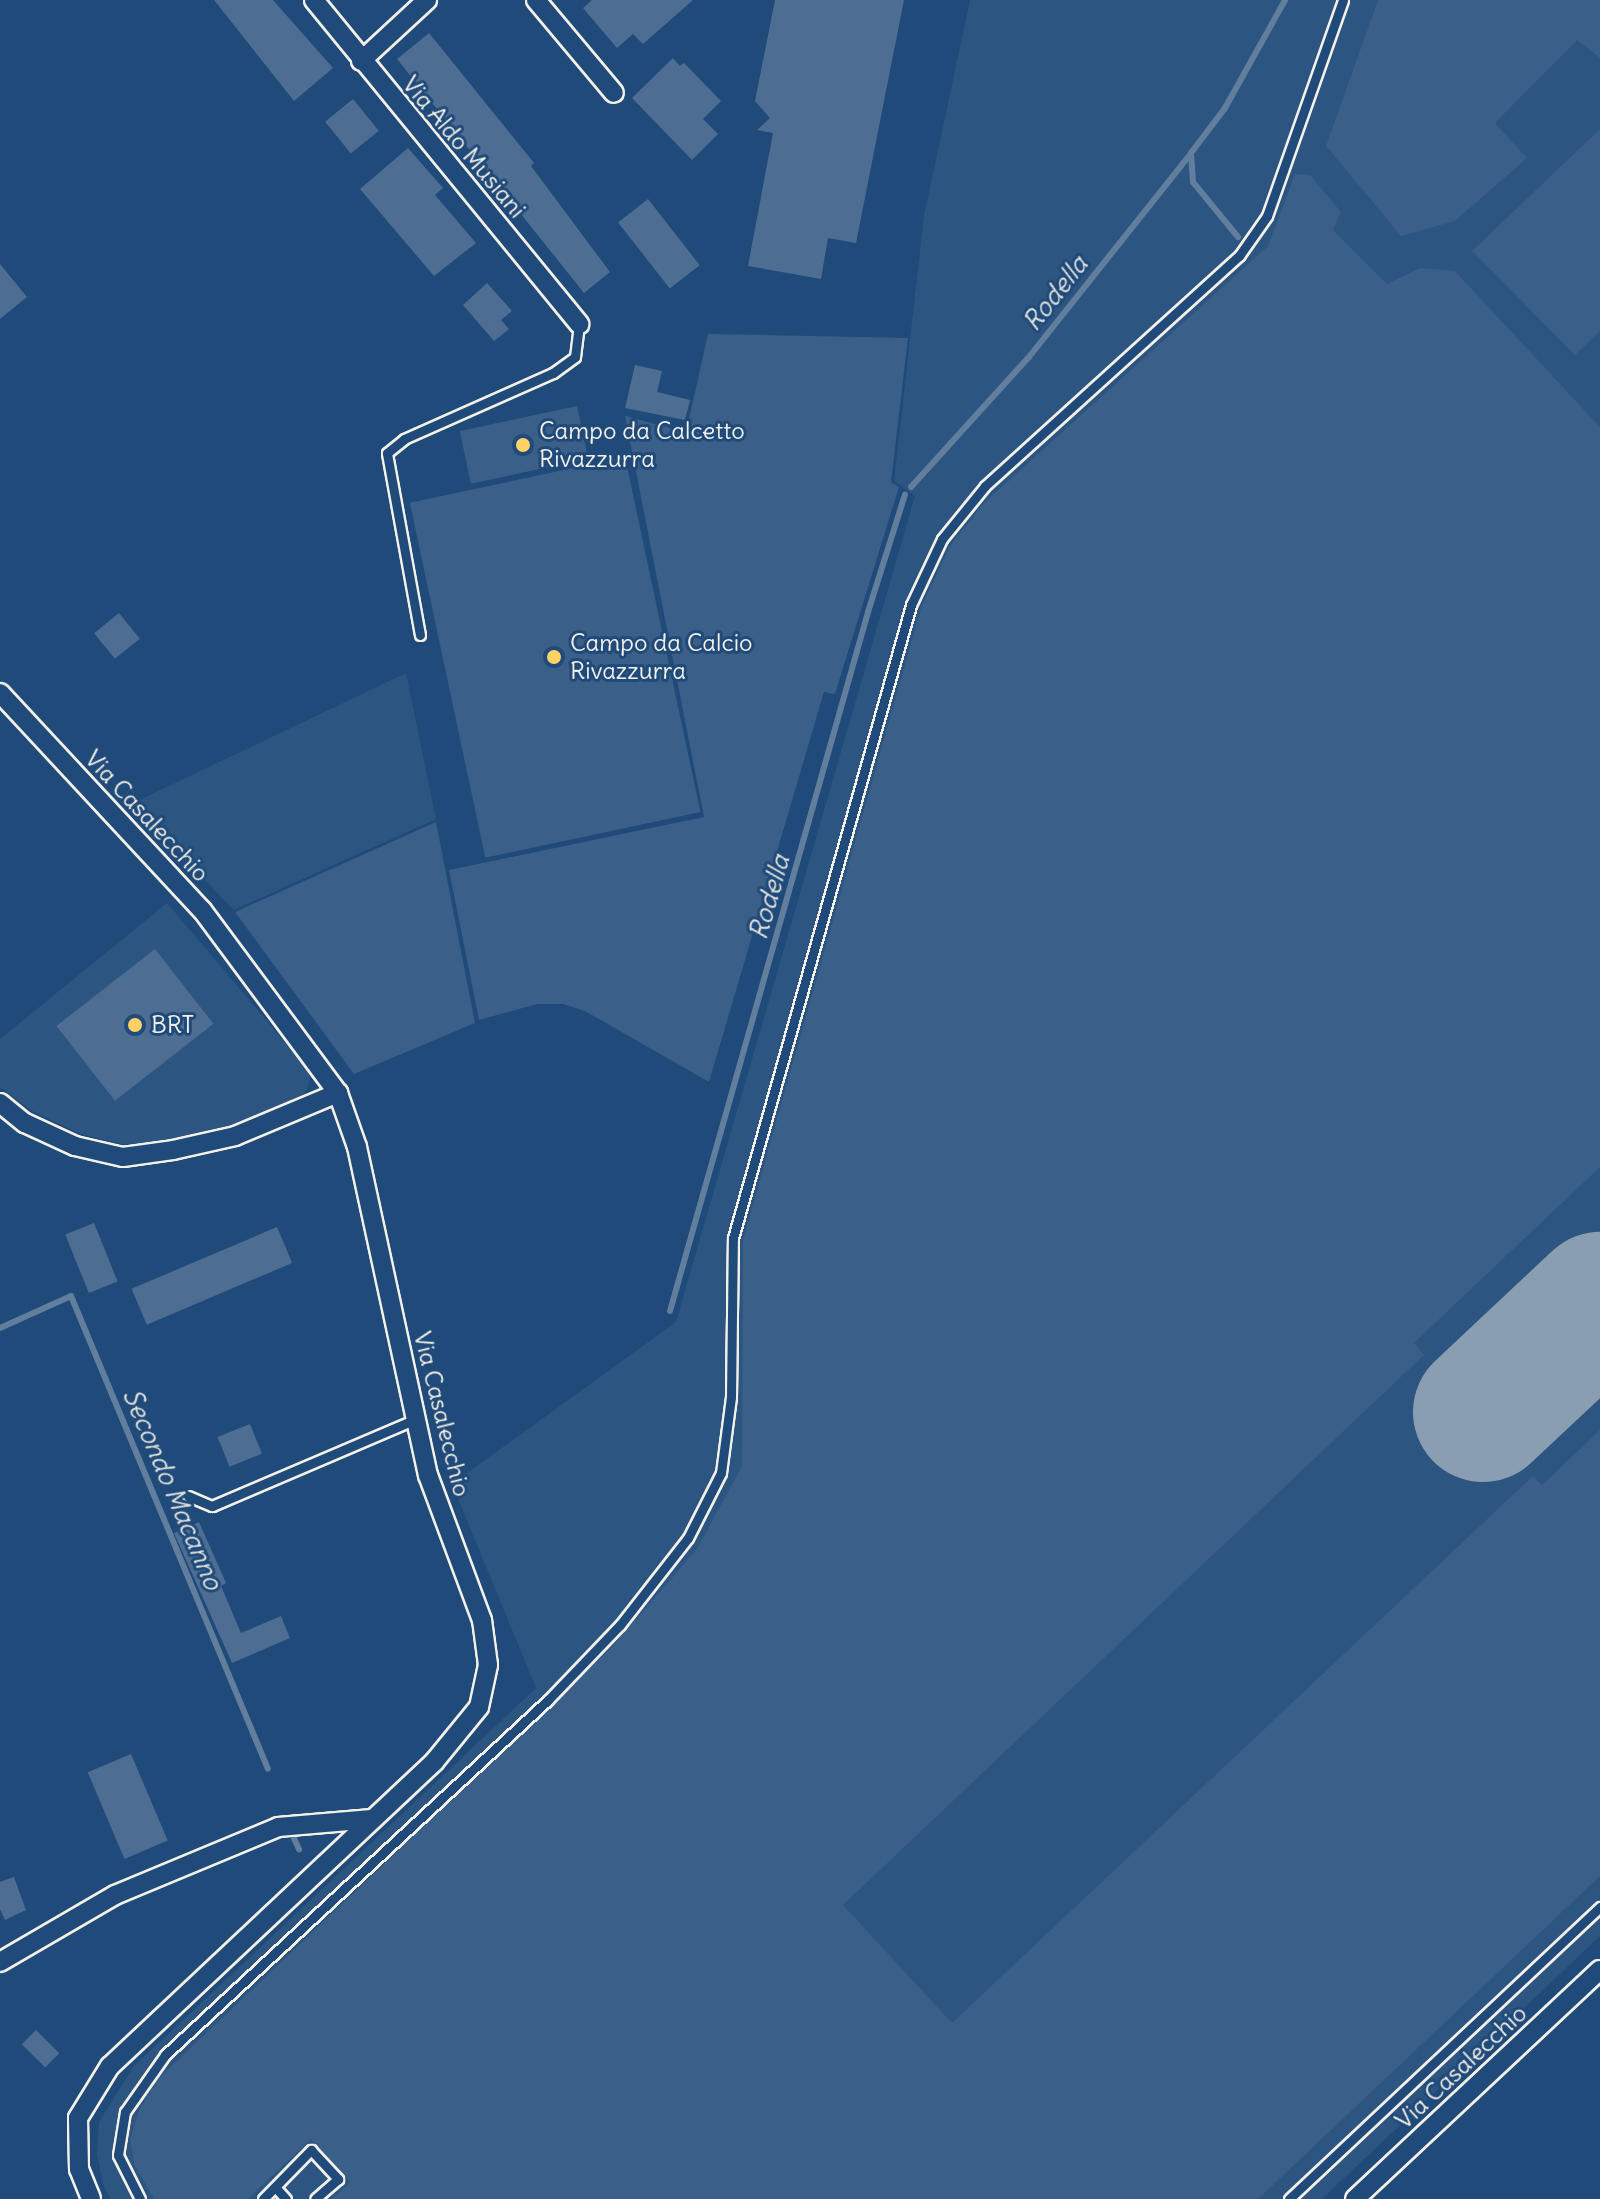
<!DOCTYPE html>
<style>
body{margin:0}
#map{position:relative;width:1600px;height:2199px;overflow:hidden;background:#1f4a7a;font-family:Delius,sans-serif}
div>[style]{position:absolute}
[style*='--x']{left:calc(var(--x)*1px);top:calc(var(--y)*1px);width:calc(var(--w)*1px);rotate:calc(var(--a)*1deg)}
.built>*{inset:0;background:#2d5581}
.green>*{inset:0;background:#3a5f88;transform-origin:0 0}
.stream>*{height:6px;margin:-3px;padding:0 3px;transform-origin:3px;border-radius:3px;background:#627e9d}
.runway>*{height:140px;margin:-70px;padding:0 70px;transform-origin:70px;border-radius:70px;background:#8a9eb1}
.building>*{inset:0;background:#4d6e92;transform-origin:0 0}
.roads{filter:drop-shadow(2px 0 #f4f1e8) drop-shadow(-2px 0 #f4f1e8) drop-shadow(0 2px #f4f1e8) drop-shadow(0 -2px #f4f1e8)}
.service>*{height:9px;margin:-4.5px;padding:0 4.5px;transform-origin:4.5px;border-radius:4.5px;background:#1f4a7a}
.minor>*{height:18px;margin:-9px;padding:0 9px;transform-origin:9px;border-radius:9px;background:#1f4a7a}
.dots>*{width:22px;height:22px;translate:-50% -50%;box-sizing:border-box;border:4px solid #1f4a7a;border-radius:50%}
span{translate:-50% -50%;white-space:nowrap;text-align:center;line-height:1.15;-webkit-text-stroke:6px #1f4a7a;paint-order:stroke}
.street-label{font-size:24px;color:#f4f1e8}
.poi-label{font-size:24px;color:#f4f1e8}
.left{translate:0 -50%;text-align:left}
.water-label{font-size:26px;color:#dee0dd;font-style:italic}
</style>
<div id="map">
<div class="built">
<div style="clip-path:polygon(970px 0,1600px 0,1600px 1936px,1322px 2199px,111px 2199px,104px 2187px,97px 2155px,99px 2122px,133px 2067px,536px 1688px,452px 1484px,676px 1322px,915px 496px,894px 481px,924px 216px)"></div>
<div style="clip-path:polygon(406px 673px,436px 819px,234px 910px,131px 804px)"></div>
<div style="clip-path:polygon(167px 903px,305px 1066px,310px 1077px,307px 1090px,298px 1099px,263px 1116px,167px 1142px,122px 1144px,78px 1133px,32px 1111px,0 1087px,0 1039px)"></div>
</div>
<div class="green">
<div style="clip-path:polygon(1378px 0,1600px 0,1600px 58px,1577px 40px,1495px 123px,1527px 158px,1455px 221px,1401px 236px,1326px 146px)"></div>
<div style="clip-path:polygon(1600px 129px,1600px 331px,1575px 355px,1472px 251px)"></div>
<div style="clip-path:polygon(1295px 174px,1310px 175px,1341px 212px,1333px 230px,1387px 284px,1420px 268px,1455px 271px,1600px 427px,1600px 1167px,1414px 1343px,1424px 1355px,843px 1905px,952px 2023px,1533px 1476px,1542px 1485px,1600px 1430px,1600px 1876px,1258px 2199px,332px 2199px,350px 2182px,311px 2139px,248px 2199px,154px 2199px,134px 2164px,130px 2140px,139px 2110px,159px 2078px,610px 1649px,697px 1549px,742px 1466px,743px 1240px,921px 608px,950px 546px,985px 502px,1268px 246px)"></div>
<div style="clip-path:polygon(708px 334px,908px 338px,891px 482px,899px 487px,835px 694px,824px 692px,709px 1082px,585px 1011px,563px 1004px,537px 1004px,479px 1020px,449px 870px,704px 817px,625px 416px,686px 432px)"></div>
<div style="left:577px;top:406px;width:54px;height:120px;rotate:78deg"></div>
<div style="left:625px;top:457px;width:363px;height:220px;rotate:78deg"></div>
<div style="clip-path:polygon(436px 822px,475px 1023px,354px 1074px,235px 912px)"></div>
</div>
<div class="stream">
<div style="--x:1238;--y:237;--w:71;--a:-129.3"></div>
<div style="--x:1193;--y:182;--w:29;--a:-94"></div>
<div style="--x:1191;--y:153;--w:56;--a:-52.9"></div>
<div style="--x:1225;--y:108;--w:124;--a:-60.9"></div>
<div style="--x:911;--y:487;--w:176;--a:-47.8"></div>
<div style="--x:1029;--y:357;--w:260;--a:-51.5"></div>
<div style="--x:670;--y:1311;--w:727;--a:-74.18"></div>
<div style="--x:868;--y:612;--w:123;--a:-72.5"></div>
<div style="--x:0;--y:1328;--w:78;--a:-24.3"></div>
<div style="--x:71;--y:1296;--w:512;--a:67.39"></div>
<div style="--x:292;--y:1834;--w:17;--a:65"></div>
</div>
<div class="runway">
<div style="--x:1483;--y:1412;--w:161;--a:-43.2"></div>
</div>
<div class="building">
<div style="clip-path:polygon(214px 0,273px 0,333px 68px,294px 101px)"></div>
<div style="clip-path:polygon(592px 0,693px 0,643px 44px,633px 34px,617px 48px,583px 8px)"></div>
<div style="clip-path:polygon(775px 0,904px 0,856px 243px,828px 238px,821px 279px,748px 266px,773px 133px,757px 130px,770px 118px,755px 101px)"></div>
<div style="clip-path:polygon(429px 33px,534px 163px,531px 166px,610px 272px,584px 293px,397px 59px)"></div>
<div style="clip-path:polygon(673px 58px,680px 66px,684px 63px,721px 101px,703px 119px,718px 134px,692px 160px,632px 98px)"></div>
<div style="left:353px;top:99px;width:41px;height:36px;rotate:51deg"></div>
<div style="clip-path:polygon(408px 148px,443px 188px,435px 195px,476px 243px,434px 276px,360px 189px)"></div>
<div style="left:648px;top:199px;width:84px;height:38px;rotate:52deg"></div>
<div style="clip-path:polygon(0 264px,27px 297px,0 319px)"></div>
<div style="clip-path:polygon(487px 283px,512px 311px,501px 320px,509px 329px,494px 341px,463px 305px)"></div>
<div style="clip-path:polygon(635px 365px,662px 371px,657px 392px,690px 400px,685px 420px,625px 408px)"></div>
<div style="left:119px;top:613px;width:33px;height:32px;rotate:51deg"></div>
<div style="left:155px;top:949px;width:95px;height:125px;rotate:52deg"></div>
<div style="left:94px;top:1223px;width:63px;height:31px;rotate:68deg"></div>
<div style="left:277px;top:1227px;width:39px;height:158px;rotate:67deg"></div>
<div style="left:250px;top:1424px;width:32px;height:35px;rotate:68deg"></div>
<div style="clip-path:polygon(199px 1522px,226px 1583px,221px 1586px,241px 1633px,281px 1616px,290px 1638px,232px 1663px,174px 1533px)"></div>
<div style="left:131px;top:1754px;width:94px;height:47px;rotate:67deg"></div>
<div style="clip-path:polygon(14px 1877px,26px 1910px,5px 1920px,0 1909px,0 1882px)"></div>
<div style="left:36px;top:2030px;width:33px;height:20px;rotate:45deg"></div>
</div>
<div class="roads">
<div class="service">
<div style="--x:420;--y:635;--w:185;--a:-100.3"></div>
<div style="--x:387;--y:453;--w:22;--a:-39"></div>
<div style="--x:404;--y:439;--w:163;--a:-23.9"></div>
<div style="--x:553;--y:373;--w:27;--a:-36"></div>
<div style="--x:575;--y:357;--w:33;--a:-83"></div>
<div style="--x:188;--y:1496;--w:26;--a:23"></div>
<div style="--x:212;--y:1506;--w:222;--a:-23.1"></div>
<div style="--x:276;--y:2188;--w:15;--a:48"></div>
<div style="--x:140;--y:2199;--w:49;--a:-116.6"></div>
<div style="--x:118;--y:2155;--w:44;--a:-80.8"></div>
<div style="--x:125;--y:2112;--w:70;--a:-54.9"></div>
<div style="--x:165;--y:2055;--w:522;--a:-42.83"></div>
<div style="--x:548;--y:1700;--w:104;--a:-46.2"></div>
<div style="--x:620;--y:1625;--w:110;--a:-52"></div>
<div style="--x:688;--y:1538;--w:73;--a:-63.1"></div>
<div style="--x:721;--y:1473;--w:77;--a:-82.5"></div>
<div style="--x:731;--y:1397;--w:159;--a:-89.3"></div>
<div style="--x:733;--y:1238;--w:658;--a:-74.29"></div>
<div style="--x:911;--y:605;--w:73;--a:-64.8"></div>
<div style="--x:942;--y:539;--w:68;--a:-50.9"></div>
<div style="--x:985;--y:486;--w:343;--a:-42.2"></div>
<div style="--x:1239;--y:256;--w:49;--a:-55"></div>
<div style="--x:1267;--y:216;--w:229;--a:-70.6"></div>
<div style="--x:263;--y:2199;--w:69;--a:-45.6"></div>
<div style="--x:311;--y:2150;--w:40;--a:47"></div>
<div style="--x:338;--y:2179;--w:30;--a:139"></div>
<div style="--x:1289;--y:2199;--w:427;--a:-43.2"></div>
</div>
<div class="minor">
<div style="--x:314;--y:0;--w:419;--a:50.7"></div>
<div style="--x:536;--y:0;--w:121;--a:50"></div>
<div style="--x:361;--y:61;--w:90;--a:-42.7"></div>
<div style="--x:0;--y:693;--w:296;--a:47.1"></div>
<div style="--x:202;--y:910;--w:228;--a:53.4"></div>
<div style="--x:338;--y:1093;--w:57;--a:70.6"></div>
<div style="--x:357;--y:1147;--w:336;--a:77.8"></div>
<div style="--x:428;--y:1475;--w:155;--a:69.6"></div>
<div style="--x:482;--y:1620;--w:45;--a:82.4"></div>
<div style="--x:488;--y:1665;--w:43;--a:102.1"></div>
<div style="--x:479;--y:1707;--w:71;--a:129.3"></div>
<div style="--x:434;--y:1762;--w:444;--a:136.8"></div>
<div style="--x:110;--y:2066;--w:61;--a:121.6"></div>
<div style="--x:78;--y:2118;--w:51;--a:88.9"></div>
<div style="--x:79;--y:2169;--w:32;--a:68"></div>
<div style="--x:0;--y:1103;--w:32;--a:39"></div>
<div style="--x:25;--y:1123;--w:55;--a:24.7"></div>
<div style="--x:75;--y:1146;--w:49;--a:12.9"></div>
<div style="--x:123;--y:1157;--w:50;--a:-8"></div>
<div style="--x:173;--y:1150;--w:64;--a:-12.7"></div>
<div style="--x:235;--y:1136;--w:112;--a:-22.7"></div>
<div style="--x:0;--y:1962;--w:133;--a:-30.2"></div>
<div style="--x:115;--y:1895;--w:177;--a:-22.6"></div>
<div style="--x:278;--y:1827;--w:94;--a:-4.9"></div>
<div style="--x:1355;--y:2199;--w:335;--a:-43.1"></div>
</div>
</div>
<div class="dots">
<div style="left:523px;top:445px;background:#ffd166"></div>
<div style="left:554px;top:657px;background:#ffd166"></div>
<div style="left:135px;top:1025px;background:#ffd166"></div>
</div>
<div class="street-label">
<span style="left:464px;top:147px;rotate:50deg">Via Aldo Musiani</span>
<span style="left:147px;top:816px;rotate:47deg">Via Casalecchio</span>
<span style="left:442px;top:1414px;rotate:76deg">Via Casalecchio</span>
<span style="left:1461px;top:2067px;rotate:-43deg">Via Casalecchio</span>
</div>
<div class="poi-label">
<span class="left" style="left:539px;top:445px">Campo da Calcetto<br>Rivazzurra</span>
<span class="left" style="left:570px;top:657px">Campo da Calcio<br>Rivazzurra</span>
<span class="left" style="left:151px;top:1025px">BRT</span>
</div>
<div class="water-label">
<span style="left:1055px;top:293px;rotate:-52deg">Rodella</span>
<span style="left:769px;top:897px;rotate:-74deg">Rodella</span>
<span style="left:173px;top:1489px;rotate:67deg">Secondo Macanno</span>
</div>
</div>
